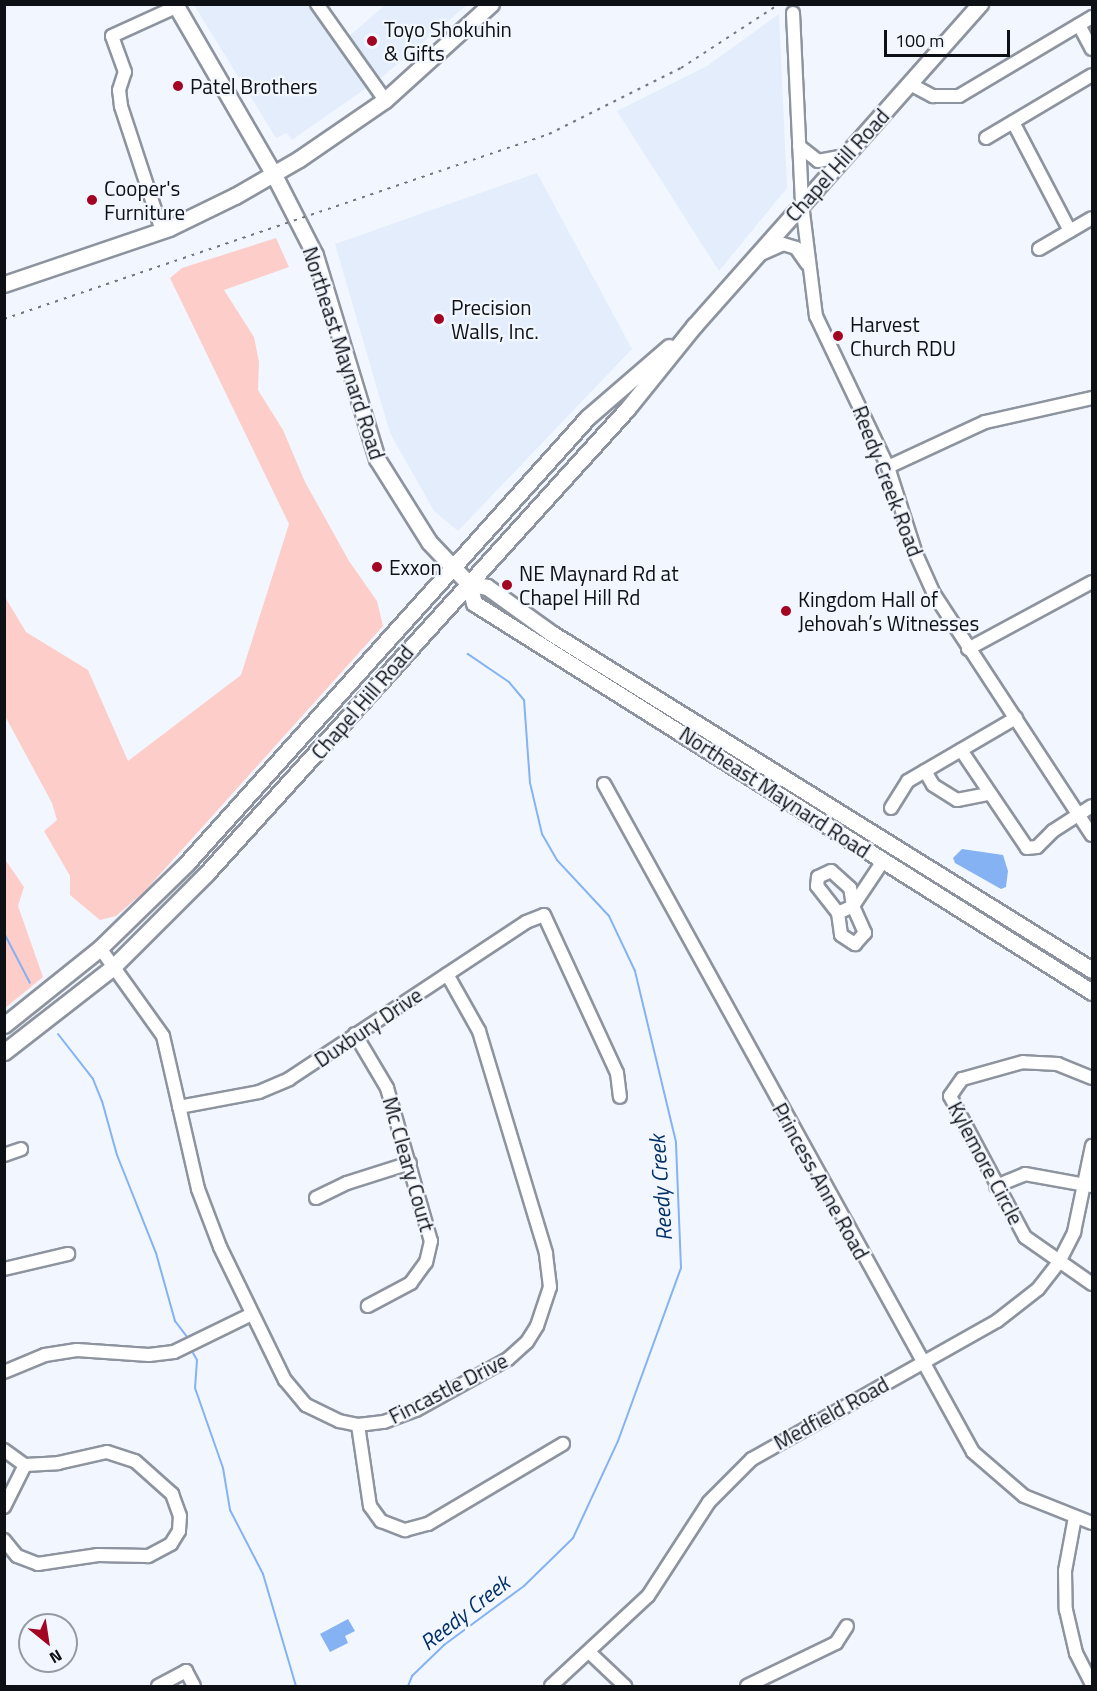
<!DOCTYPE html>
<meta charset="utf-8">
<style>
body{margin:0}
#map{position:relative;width:1097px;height:1691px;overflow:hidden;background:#f2f7ff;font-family:"Titillium Web",sans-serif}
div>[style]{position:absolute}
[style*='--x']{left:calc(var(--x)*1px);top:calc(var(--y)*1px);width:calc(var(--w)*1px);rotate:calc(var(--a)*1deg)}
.built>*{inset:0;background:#e3edfc}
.green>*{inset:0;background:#fdcdca}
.water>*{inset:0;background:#84b2f2}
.stream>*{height:2px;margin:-1px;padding:0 1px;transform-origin:1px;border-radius:1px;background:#84b2f2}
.roads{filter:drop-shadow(2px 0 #8d949f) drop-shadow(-2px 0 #8d949f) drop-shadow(0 2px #8d949f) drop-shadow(0 -2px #8d949f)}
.minor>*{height:12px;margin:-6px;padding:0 6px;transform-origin:6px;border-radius:6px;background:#fff}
.major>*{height:15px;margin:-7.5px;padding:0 7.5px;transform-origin:7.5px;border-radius:7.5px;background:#fff}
.rail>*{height:2px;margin-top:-1px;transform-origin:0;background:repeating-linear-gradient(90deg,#72757b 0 3px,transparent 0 9px)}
.dots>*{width:16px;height:16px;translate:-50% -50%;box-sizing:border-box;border:3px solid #f2f7ff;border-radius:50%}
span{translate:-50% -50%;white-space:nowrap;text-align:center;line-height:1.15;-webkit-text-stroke:4.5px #f2f7ff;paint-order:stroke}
.poi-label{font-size:21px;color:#0d1014}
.left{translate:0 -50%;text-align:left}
.street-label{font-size:21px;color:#0d1014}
.water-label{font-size:22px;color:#012f66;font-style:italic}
.frame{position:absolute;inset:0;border:6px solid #0d1014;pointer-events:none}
.north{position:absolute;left:18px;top:1613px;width:60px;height:60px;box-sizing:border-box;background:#f2f7ff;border:2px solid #969ba1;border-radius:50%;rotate:150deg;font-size:16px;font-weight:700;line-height:24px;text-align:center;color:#0d1014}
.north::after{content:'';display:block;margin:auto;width:21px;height:27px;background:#a20422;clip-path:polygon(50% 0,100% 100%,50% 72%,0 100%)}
.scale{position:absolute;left:884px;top:30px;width:126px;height:27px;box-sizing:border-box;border:3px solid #0d1014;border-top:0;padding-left:8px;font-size:18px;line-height:21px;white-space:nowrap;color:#0d1014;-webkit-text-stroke:4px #f2f7ff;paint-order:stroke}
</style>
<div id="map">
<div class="built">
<div style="clip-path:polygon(194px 5px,311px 5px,340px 44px,385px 5px,467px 5px,382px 77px,292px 140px,287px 133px,276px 138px)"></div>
<div style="clip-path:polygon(779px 14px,787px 188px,719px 271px,617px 111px,707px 66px)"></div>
<div style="clip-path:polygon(537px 173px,632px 349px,458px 531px,434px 511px,390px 433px,335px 244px)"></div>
</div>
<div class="green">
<div style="clip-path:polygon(276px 238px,289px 267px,224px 290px,254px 337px,259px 362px,258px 390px,283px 430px,305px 482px,349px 561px,377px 601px,383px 626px,144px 892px,116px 916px,100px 920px,70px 895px,70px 876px,44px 831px,57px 820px,52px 803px,5px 716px,5px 597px,26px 632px,88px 670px,128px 761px,241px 675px,289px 524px,170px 278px,182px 268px)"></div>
<div style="clip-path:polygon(4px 858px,24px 887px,18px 906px,43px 977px,5px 1008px)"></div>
</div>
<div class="water">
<div style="clip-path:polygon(962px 849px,1003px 855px,1008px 871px,1006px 887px,1001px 889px,955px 863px,953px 858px)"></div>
<div style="clip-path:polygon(348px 1619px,355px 1631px,345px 1636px,348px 1643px,330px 1652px,320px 1634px)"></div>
</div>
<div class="stream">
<div style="--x:4;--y:933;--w:56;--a:62.5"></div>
<div style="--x:58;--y:1034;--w:57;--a:52.1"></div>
<div style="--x:93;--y:1079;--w:24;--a:68"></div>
<div style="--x:102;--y:1101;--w:56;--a:74.5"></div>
<div style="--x:117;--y:1155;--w:105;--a:68.3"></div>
<div style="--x:156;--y:1253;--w:71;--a:74.4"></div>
<div style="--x:175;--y:1321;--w:20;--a:53"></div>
<div style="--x:193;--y:1353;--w:8;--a:60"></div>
<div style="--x:197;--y:1360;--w:28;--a:94"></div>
<div style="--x:195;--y:1388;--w:85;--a:70.7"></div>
<div style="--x:223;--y:1468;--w:43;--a:80.5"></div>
<div style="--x:230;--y:1510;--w:72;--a:62.7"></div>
<div style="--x:263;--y:1574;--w:117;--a:73.6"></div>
<div style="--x:408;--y:1686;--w:11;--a:-68"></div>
<div style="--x:412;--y:1676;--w:45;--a:-44.1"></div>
<div style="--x:444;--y:1645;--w:99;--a:-36.4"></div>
<div style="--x:524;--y:1586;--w:69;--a:-44.4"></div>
<div style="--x:573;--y:1538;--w:107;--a:-65.1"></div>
<div style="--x:618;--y:1441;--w:184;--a:-70"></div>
<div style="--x:681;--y:1268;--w:126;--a:-92.3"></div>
<div style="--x:676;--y:1142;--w:176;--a:-103.5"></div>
<div style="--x:635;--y:971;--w:61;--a:-115.3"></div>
<div style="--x:609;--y:916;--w:76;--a:-132.9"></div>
<div style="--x:557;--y:860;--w:30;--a:-120"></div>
<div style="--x:542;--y:834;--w:52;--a:-103.2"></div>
<div style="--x:530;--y:783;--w:83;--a:-94.1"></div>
<div style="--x:524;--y:700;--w:23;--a:-130"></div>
<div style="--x:509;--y:682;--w:50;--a:-145.7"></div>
</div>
<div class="roads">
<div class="minor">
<div style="--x:317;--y:4;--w:118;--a:54.7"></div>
<div style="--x:793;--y:13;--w:191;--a:87.3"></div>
<div style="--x:802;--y:204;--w:113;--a:82.9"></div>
<div style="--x:816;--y:316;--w:167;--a:64.5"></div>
<div style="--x:888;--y:467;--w:91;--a:72.2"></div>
<div style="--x:916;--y:554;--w:44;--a:65.8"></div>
<div style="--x:934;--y:594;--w:288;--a:56.8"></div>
<div style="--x:1079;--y:25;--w:27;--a:62"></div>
<div style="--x:910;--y:84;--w:26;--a:28"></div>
<div style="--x:933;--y:96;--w:26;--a:0"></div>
<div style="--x:959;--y:96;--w:155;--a:-30.7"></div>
<div style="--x:1013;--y:122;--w:123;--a:62.4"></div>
<div style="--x:986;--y:138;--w:123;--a:-30.7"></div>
<div style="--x:799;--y:146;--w:24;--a:38"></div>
<div style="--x:818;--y:161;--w:26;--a:-11"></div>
<div style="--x:162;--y:231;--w:132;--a:-108.2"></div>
<div style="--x:121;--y:106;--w:16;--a:-97"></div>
<div style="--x:119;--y:90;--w:19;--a:-72"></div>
<div style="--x:125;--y:72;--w:38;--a:-110"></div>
<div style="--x:112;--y:36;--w:70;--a:-24.4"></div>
<div style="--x:1039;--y:249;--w:61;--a:-30.3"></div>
<div style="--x:761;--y:254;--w:24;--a:-24"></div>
<div style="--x:783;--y:244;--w:14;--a:17"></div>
<div style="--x:796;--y:248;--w:19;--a:55"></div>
<div style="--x:888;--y:467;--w:107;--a:-24.9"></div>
<div style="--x:985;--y:422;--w:110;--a:-12.6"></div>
<div style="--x:968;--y:649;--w:141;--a:-28.4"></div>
<div style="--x:961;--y:750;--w:118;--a:56"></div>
<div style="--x:1027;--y:848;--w:10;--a:-6"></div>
<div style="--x:1037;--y:847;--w:23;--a:-45"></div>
<div style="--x:1053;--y:831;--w:46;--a:-32.7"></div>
<div style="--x:925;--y:771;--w:16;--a:60"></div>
<div style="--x:933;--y:785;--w:28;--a:32"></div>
<div style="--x:957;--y:800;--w:32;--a:-11"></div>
<div style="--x:604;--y:784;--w:763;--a:61.08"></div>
<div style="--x:973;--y:1452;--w:67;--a:40.8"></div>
<div style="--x:1024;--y:1496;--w:73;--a:21.7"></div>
<div style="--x:891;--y:808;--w:32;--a:-58"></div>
<div style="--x:908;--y:781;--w:125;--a:-30.3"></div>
<div style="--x:838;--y:913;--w:17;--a:-25"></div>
<div style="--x:853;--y:906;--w:18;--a:-99"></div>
<div style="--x:850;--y:888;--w:25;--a:-138"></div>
<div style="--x:831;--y:871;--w:14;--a:155"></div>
<div style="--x:818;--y:877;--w:9;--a:96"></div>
<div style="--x:817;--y:886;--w:34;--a:52"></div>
<div style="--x:838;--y:913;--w:22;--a:82"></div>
<div style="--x:841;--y:935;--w:17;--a:33"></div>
<div style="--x:855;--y:944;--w:15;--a:-48"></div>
<div style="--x:865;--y:933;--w:30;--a:-114"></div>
<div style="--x:853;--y:906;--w:54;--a:-56.3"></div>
<div style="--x:100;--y:948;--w:108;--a:54.4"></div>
<div style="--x:163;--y:1036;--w:157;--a:77.1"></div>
<div style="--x:198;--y:1189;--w:62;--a:69.2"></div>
<div style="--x:220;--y:1247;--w:148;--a:64"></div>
<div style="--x:285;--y:1380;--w:33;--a:50"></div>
<div style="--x:306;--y:1405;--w:37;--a:26"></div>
<div style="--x:339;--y:1421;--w:19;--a:12"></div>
<div style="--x:358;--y:1425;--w:26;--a:-7"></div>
<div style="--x:384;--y:1422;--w:34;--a:-21"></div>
<div style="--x:416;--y:1410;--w:105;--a:-29"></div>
<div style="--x:508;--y:1359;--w:25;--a:-42"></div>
<div style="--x:527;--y:1342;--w:19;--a:-58"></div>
<div style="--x:537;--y:1326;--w:41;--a:-71.6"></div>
<div style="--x:550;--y:1287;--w:34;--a:-97"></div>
<div style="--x:546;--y:1253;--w:232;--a:-106.8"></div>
<div style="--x:479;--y:1031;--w:65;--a:-119.3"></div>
<div style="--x:355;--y:1034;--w:63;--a:59.3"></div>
<div style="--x:387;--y:1088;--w:159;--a:74"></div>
<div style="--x:431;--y:1241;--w:22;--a:103"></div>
<div style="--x:426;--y:1262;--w:26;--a:126"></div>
<div style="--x:411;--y:1283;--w:49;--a:151.9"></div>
<div style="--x:1092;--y:1078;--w:37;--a:-158"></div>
<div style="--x:1058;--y:1064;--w:35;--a:-177"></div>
<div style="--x:1023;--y:1062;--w:63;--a:164.4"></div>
<div style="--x:962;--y:1079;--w:21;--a:125"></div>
<div style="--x:950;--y:1096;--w:160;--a:62"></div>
<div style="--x:1025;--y:1237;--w:82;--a:35"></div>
<div style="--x:179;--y:1107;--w:81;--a:-10.6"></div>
<div style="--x:259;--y:1092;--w:33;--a:-23"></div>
<div style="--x:289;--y:1079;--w:284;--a:-33.5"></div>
<div style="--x:526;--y:922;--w:19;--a:-21"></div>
<div style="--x:544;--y:915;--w:174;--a:65.2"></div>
<div style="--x:617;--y:1073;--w:24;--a:83"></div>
<div style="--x:4;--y:1155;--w:18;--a:-19"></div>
<div style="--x:996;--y:1186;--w:31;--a:-22"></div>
<div style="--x:1025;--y:1174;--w:68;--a:10.2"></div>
<div style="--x:316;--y:1198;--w:34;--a:-26"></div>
<div style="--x:347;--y:1183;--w:66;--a:-17.6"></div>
<div style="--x:4;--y:1269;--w:66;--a:-13.2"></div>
<div style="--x:4;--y:1372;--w:44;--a:-22.5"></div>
<div style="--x:45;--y:1355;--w:32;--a:-9"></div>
<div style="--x:77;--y:1350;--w:72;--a:4"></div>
<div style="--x:149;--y:1355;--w:25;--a:-7"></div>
<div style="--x:174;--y:1352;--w:87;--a:-26"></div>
<div style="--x:358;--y:1425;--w:82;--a:81.6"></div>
<div style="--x:370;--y:1506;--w:19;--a:54"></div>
<div style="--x:381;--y:1521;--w:26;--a:21"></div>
<div style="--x:405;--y:1530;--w:24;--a:-15"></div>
<div style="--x:428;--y:1524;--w:157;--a:-30.7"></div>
<div style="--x:4;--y:1450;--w:26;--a:36"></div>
<div style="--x:4;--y:1507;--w:47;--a:-63.4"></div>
<div style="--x:25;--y:1465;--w:33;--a:-3"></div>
<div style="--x:58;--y:1463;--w:50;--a:-12.7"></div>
<div style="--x:107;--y:1452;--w:29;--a:18"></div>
<div style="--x:135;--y:1461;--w:50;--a:41.7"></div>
<div style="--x:172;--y:1494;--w:23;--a:70"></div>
<div style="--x:180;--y:1516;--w:15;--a:94"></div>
<div style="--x:179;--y:1531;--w:15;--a:122"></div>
<div style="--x:171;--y:1544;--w:26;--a:152"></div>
<div style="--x:148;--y:1556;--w:50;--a:-178.9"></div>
<div style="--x:98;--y:1555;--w:61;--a:171.5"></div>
<div style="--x:38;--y:1564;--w:22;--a:-159"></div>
<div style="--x:17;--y:1556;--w:21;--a:-129"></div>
<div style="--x:1075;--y:1517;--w:55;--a:100.5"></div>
<div style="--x:1065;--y:1571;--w:39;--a:89"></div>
<div style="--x:1066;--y:1610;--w:44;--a:76.9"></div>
<div style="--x:1076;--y:1653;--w:36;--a:63"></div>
<div style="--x:589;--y:1652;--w:50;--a:43.4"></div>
<div style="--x:158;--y:1686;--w:32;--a:-28"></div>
<div style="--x:186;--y:1671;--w:17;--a:62"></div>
<div style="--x:551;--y:1686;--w:132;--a:-42.9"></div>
<div style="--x:648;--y:1596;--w:112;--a:-57"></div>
<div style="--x:709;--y:1502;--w:61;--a:-45"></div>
<div style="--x:752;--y:1459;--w:281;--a:-29.4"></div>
<div style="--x:997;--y:1321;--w:52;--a:-38"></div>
<div style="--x:1038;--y:1289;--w:34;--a:-52"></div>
<div style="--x:1059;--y:1262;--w:34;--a:-63"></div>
<div style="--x:1074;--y:1232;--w:88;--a:-78.2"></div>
<div style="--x:747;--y:1686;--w:99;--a:-25.8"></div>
<div style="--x:836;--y:1643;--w:20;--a:-57"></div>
</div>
<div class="major">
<div style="--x:175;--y:4;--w:195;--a:59.9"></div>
<div style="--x:273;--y:173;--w:92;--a:62.9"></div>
<div style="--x:315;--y:255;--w:213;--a:73.1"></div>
<div style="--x:377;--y:459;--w:98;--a:57.9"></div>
<div style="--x:429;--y:542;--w:58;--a:46.4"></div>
<div style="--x:469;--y:584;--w:20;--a:75"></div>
<div style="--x:474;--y:603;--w:730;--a:32.19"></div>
<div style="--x:4;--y:284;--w:174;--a:-18.7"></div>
<div style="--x:169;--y:228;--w:73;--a:-25.9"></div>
<div style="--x:235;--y:196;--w:74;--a:-30"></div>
<div style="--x:299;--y:159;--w:104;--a:-34.5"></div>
<div style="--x:385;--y:100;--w:143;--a:-42.2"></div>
<div style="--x:469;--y:584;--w:18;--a:9"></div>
<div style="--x:487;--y:587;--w:79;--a:35.7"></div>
<div style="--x:551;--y:633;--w:637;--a:31.92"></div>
<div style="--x:4;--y:1025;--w:123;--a:-38.7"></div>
<div style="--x:100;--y:948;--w:122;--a:-44.3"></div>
<div style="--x:187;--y:863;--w:600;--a:-48.04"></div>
<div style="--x:588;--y:417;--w:107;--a:-40.8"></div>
<div style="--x:4;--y:1052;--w:138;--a:-37.9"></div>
<div style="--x:113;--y:967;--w:132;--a:-45"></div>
<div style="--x:206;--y:874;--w:627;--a:-47.84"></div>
<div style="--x:627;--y:409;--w:107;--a:-51.1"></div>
<div style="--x:694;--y:326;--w:431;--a:-48.4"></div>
</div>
</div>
<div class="rail">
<div style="--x:4;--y:319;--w:576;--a:-18.75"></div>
<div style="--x:549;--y:134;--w:148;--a:-26.6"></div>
<div style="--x:681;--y:68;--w:117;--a:-33.1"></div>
</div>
<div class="dots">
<div style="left:372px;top:41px;background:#a20422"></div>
<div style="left:178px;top:86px;background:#a20422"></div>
<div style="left:92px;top:200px;background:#a20422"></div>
<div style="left:439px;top:319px;background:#a20422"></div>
<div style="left:838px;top:336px;background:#a20422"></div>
<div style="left:377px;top:567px;background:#a20422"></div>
<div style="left:507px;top:585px;background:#a20422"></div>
<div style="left:786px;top:611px;background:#a20422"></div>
</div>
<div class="poi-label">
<span class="left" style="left:384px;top:41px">Toyo Shokuhin<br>&amp; Gifts</span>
<span class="left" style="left:190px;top:86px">Patel Brothers</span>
<span class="left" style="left:104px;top:200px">Cooper's<br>Furniture</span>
<span class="left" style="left:451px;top:319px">Precision<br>Walls, Inc.</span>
<span class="left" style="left:850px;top:336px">Harvest<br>Church RDU</span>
<span class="left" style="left:389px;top:567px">Exxon</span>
<span class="left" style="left:519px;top:585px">NE Maynard Rd at<br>Chapel Hill Rd</span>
<span class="left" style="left:798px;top:611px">Kingdom Hall of<br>Jehovah’s Witnesses</span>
</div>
<div class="street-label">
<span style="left:837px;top:165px;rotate:-48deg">Chapel Hill Road</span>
<span style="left:344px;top:353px;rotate:72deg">Northeast Maynard Road</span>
<span style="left:888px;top:481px;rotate:69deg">Reedy Creek Road</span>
<span style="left:362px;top:702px;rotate:-49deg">Chapel Hill Road</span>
<span style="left:775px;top:792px;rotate:33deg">Northeast Maynard Road</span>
<span style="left:368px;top:1027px;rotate:-34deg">Duxbury Drive</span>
<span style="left:986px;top:1163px;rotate:62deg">Kylemore Circle</span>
<span style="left:409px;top:1164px;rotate:74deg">Mc Cleary Court</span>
<span style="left:821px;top:1181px;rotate:61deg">Princess Anne Road</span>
<span style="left:448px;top:1388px;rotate:-27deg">Fincastle Drive</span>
<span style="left:831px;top:1413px;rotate:-29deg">Medfield Road</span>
</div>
<div class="water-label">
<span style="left:661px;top:1188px;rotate:-94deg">Reedy Creek</span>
<span style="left:465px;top:1613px;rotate:-38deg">Reedy Creek</span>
</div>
<div class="frame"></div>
<div class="north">N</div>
<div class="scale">100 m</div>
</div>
